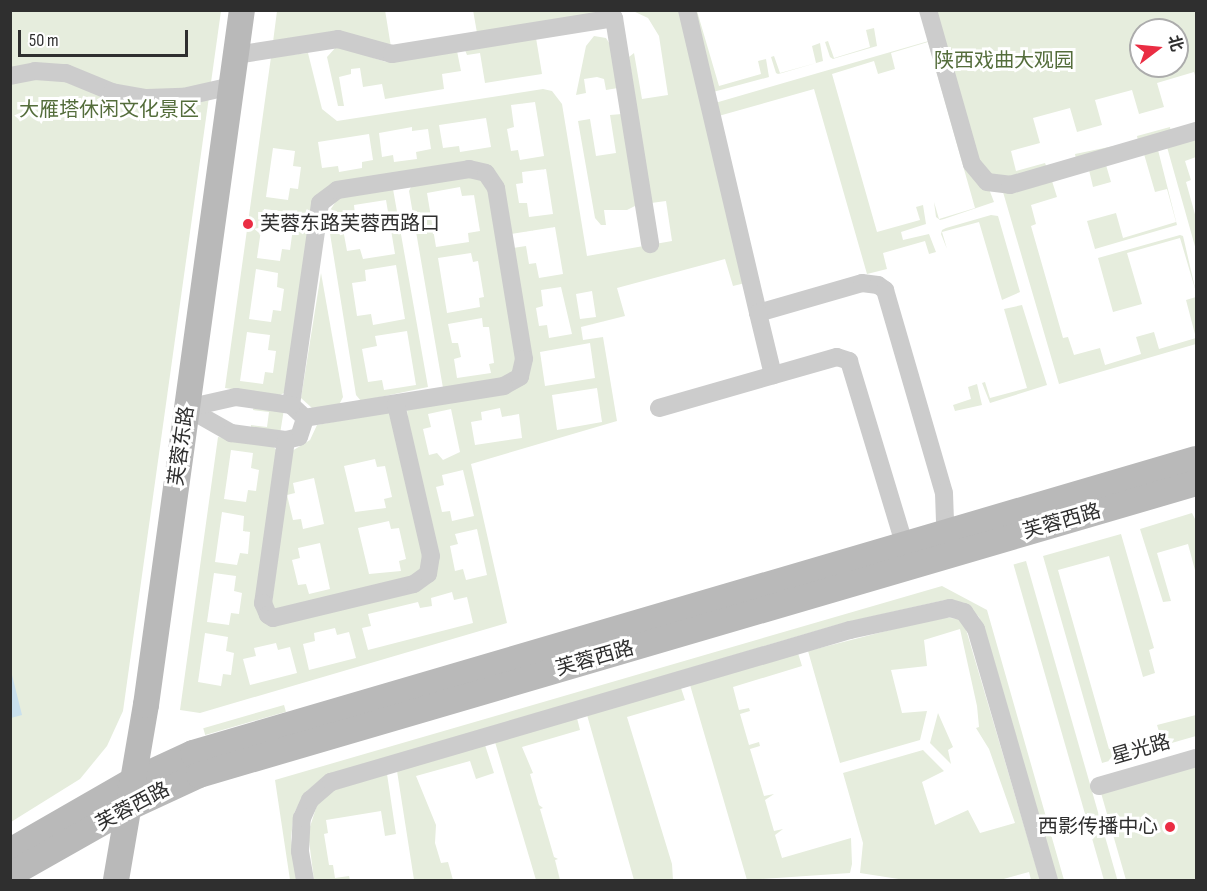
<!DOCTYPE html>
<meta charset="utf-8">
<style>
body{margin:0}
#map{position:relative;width:1207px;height:891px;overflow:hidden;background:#fff;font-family:"Sofia Sans Condensed","Noto Sans SC",sans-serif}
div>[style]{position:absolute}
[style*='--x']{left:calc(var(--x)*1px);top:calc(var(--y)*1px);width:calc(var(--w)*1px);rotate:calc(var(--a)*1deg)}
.green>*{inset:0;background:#e6eddd;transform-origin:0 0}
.water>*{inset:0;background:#c9e0ed}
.street>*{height:18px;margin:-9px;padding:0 9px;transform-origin:9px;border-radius:9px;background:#ccc}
.secondary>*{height:26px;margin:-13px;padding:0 13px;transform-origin:13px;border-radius:13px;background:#b9b9b9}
.dots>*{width:16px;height:16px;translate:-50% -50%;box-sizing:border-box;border:3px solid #fff;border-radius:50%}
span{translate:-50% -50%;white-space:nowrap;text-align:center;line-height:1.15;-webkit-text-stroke:6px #fff;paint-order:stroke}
.park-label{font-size:20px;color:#546d3b}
.poi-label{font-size:20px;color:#2f2f2f}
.left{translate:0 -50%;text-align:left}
.right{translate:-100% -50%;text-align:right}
.street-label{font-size:20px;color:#2f2f2f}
.frame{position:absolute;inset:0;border:12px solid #2f2f2f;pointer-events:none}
.north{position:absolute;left:1129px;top:18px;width:60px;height:60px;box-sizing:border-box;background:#fff;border:2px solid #acacac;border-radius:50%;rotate:74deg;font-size:16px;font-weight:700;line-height:24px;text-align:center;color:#2f2f2f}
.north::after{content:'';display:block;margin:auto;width:21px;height:27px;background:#ea2d43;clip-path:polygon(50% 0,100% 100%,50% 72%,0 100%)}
.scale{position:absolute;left:18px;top:30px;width:170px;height:27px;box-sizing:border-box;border:3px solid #2f2f2f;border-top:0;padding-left:8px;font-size:18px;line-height:21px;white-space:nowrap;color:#2f2f2f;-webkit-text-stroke:4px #fff;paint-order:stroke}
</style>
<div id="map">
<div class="green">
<div style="clip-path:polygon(385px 10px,391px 47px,340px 31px,273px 42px,277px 11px)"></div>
<div style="clip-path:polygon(473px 10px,617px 11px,477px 33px)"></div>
<div style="clip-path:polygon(11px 11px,221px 11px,123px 711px,107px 746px,80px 779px,11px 822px)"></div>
<div style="clip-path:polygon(evenodd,633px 11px,682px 11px,745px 283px,733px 286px,725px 259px,617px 288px,625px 316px,581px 327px,583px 340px,603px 337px,617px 421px,471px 464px,507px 623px,200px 713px,180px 710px,218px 437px,272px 445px,277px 451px,260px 616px,428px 584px,407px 410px,518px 387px,495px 172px,329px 186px,284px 393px,278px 396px,225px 388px,271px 57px,308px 53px,322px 109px,337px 121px,543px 89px,552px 91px,562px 104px,587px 256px,672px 241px,666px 201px,651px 203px,629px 57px,634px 53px,642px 99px,668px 95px,659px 36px,648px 18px,633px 11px,535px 102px,544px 156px,520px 160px,518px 150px,511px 151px,507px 129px,514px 127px,511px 105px,535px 102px,633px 11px,486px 118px,491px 147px,460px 152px,459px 146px,443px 148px,439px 125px,486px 118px,633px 11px,412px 127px,412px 131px,428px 129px,431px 149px,416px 152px,417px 159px,394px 162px,393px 155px,382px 157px,379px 133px,412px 127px,633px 11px,369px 134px,373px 160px,362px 162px,362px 168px,339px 172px,338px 166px,322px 168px,318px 142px,369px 134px,633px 11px,273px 148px,295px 151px,293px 166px,301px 167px,298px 189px,290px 188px,288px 200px,266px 197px,273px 148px,633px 11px,546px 169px,553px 214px,529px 217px,527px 203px,519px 203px,516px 184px,523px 183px,522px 172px,546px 169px,633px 11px,264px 209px,287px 212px,285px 227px,293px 228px,290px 250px,282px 249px,280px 261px,257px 258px,264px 209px,633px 11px,555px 227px,563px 274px,539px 278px,536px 263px,529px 264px,526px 246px,513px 248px,511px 234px,555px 227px,633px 11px,256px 269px,278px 273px,277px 287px,284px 289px,281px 311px,273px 310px,271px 322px,249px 319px,256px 269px,633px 11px,561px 287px,572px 334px,549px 338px,547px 325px,539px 326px,536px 308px,543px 306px,541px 290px,561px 287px,633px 11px,592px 291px,596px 317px,580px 319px,576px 294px,592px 291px,633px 11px,247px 332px,270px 335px,268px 350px,276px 351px,273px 373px,265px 372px,263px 384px,240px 381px,247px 332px,633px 11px,590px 343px,595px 378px,545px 386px,540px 352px,590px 343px,633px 11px,597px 388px,602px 422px,557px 430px,552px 395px,597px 388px,633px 11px,500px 408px,502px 417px,519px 414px,522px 438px,475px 445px,471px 422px,482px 420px,481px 412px,500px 408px,633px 11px,451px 409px,460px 452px,443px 460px,437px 453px,429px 455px,423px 429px,431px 427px,428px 414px,451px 409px,633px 11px,231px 450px,253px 453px,251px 468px,259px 470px,256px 491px,248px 490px,246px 502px,224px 499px,231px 450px,633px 11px,463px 470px,474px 516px,452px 521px,450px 511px,442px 512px,436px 487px,444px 485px,442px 475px,463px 470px,633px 11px,222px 512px,244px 516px,243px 531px,250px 532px,248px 554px,240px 553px,237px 565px,215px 562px,222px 512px,633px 11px,477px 529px,487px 575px,466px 580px,463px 569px,455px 571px,450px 546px,458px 544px,455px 534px,477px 529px,633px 11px,214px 573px,236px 576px,234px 591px,242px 593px,239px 614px,231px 613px,229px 625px,207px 622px,214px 573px,633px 11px,452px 592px,454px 600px,467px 597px,473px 623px,368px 650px,362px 628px,371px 626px,368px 614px,418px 602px,420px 608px,432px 606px,431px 598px,452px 592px,633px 11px,335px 628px,337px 635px,349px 632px,356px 658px,309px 670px,303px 644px,315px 641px,314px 633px,335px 628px,633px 11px,205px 633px,228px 637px,226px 651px,234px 653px,231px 675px,223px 674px,221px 686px,198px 682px,205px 633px,633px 11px,276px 643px,278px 650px,290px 647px,297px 673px,250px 685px,243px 659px,256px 656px,254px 648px,276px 643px)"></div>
<div style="clip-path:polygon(692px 11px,697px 11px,719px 86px,761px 74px,758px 61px,766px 59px,769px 77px,713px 92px)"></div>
<div style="clip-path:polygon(evenodd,934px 11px,1196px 11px,1196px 79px,1194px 72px,1157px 83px,1164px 107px,1139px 114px,1132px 90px,1095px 100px,1102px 125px,1077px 132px,1070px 108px,1033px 118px,1040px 143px,1011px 151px,1016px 171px,1045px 163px,1047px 168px,1076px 159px,1075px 154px,1138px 141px,1137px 136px,1170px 127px,1171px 132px,1010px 179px,983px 173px,934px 11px,1141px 30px,1177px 30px,1177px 66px,1141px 66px,1141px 30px)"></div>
<div style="clip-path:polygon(874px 28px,877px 46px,836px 58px,833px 59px,830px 57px,825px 42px,828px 41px,834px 58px,870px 47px,866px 30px)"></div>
<div style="clip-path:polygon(594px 36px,606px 38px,611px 46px,618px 88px,606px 90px,604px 79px,597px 77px,584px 79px,586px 93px,576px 95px,586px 46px)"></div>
<div style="clip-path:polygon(536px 38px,542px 74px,485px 83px,480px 53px,467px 55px,465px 50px)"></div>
<div style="clip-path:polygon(932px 40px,994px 202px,944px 219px,940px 220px,936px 217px,934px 202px,939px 219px,975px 208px,928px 42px,891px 53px,895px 69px,878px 74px,874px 61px,832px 74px,877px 232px,920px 220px,916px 207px,923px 205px,926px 224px,901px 232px,903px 240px,929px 234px,936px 252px,929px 254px,925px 241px,883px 253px,887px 269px,867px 274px,814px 89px,715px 117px,715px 103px)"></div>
<div style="clip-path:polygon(820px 43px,823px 61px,782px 73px,778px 74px,776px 73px,771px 57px,774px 56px,780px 73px,816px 63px,812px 46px)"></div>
<div style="clip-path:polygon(337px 46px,386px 62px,457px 51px,461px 71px,442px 74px,444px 89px,385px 99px,382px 84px,363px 87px,360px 68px,351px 69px,351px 74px,339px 77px,344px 106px,338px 106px,327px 57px)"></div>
<div style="clip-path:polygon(622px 114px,637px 205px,627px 210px,604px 210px,606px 225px,601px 225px,595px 218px,578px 121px,590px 119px,596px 156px,616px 153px,610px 115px)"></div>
<div style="clip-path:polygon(1196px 137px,1196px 157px,1185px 161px,1191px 180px,1186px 182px,1196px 218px,1196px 250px,1167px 147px)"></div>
<div style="clip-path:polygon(1158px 150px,1177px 225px,1095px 249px,1087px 221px,1116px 213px,1123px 238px,1176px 222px,1167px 189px,1155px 192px,1144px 154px,1106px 165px,1111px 182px,1093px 187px,1089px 170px,1052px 181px,1057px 197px,1031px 205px,1036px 224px,1031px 226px,1063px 338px,1068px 337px,1074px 355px,1100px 348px,1105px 365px,1141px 354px,1136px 337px,1154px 332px,1159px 349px,1196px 338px,1186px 300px,1196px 297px,1196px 344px,1059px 384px,1003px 192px)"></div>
<div style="clip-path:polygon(evenodd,474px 175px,488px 185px,518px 361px,510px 377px,443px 388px,409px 191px,412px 185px,474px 175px,460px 187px,462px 196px,474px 195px,480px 231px,468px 233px,469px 242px,436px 247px,427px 193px,460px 187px,474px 175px,471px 253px,473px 262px,478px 261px,484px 297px,479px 298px,480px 307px,447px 313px,438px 258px,471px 253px,474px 175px,482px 318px,483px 327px,489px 327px,494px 363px,489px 364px,491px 373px,457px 378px,454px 359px,461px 357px,458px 343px,452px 343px,448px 324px,482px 318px)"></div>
<div style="clip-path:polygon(evenodd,393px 189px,428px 387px,361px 401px,356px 395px,327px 215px,338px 198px,393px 189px,386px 200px,395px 254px,363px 259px,360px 249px,347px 251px,341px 218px,355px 215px,354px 205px,386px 200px,393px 189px,396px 265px,405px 319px,373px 325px,371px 314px,357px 316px,352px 283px,366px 281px,365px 270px,396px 265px,393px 189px,407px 331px,416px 385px,384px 390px,382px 380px,368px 382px,362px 349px,377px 346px,375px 336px,407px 331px)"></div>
<div style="clip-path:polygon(991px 215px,998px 216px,1020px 292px,1002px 300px,979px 222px,942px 232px,947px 249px,941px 234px,942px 230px,946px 228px)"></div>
<div style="clip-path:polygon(1180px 235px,1183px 236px,1196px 292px,1180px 238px,1127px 253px,1142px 304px,1113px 312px,1098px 258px)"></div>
<div style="clip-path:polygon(321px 273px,343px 397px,339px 405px,312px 408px,301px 398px)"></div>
<div style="clip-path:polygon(1022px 305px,1047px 385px,990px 403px,982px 383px,985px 382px,990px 398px,1027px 388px,1004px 309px)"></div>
<div style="clip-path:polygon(977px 384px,982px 405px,955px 411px,953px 405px,971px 399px,968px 387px)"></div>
<div style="clip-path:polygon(254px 404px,284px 409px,280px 434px,251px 430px,251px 425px,267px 427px,269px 412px,253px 410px)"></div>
<div style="clip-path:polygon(evenodd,386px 412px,391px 414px,425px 559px,420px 574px,277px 612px,271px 609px,292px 451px,310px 440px,317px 425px,386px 412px,375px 459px,377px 467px,385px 466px,392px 497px,384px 499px,386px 508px,355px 512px,344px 466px,375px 459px,386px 412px,314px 478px,324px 524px,303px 529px,301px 519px,293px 520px,287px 495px,295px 493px,293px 483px,314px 478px,386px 412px,389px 521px,391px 529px,399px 528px,406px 559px,399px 561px,401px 571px,369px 574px,358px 528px,389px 521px,386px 412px,320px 543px,330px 589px,309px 594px,306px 584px,298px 585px,292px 560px,300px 558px,298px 548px,320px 543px)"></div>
<div style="clip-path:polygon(1192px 513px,1196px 521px,1196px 574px,1188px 544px,1157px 553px,1171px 601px,1163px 602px,1140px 529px)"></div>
<div style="clip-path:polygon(1121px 534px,1154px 648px,1149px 650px,1155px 673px,1143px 677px,1109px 556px,1058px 570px,1109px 749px,1160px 735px,1157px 725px,1196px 715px,1196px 736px,1102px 763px,1043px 556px)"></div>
<div style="left:1026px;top:561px;width:332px;height:13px;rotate:74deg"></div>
<div style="clip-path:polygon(942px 586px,987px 610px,1064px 880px,1057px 880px,979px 617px,965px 603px,945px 600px,843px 623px,326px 775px,307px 791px,294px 813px,291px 838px,297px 880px,290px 880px,275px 780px)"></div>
<div style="clip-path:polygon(941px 617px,959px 619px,965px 626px,1040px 880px,1031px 880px,1029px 872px,1000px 880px,905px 880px,860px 873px,863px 843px,843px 773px,923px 750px,944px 771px,922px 782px,935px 825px,968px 810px,980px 833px,1015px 823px,989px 749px,976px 728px,979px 727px,977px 706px,960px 629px,924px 640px,927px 666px,891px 670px,902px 713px,927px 711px,920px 740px,840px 763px,808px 651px)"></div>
<div style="clip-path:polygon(798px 653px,802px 666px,733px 687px,739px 710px,749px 708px,750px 711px,740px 714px,749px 745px,759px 742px,760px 746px,750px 749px,764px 796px,774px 794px,765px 800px,774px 831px,783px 829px,775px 835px,782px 858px,851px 838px,852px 864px,850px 873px,747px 880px,690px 685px)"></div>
<div style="clip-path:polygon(681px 688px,685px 700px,627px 717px,672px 864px,673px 880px,634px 880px,587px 715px)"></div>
<div style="left:284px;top:705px;width:7px;height:84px;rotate:74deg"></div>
<div style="clip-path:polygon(938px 713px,953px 747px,948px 750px,951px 764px,930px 743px)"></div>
<div style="clip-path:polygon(577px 718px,580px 730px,522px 747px,533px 773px,530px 774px,539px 805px,543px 808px,540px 809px,554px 857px,558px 859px,555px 860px,560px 880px,536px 880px,495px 742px)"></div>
<div style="clip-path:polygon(485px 745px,494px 773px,476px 779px,470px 761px,416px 776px,436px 825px,435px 843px,441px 863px,448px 862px,453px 880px,414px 880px,397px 771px)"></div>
<div style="clip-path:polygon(1196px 758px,1196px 880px,1126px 880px,1099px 786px)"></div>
<div style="clip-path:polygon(387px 774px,396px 834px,385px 836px,381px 811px,326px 820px,328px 833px,324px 834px,329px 865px,333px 865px,335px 878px,349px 876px,350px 880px,314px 880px,308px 833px,317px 805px,334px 790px)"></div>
</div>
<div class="water">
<div style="clip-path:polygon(11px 671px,22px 715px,11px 718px,10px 718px)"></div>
</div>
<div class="street">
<div style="--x:687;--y:10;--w:311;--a:76.8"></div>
<div style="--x:758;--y:313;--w:108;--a:-16.1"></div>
<div style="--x:862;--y:283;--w:16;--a:7"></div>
<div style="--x:878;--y:285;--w:9;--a:36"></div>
<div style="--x:885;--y:290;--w:211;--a:73.8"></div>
<div style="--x:944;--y:493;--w:27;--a:88"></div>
<div style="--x:945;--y:520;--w:24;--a:75"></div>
<div style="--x:928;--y:10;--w:160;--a:74.1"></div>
<div style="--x:972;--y:164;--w:23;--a:50"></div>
<div style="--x:987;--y:182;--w:23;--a:7"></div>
<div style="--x:1010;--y:185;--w:194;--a:-16.2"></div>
<div style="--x:236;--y:55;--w:103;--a:-8.9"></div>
<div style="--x:338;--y:39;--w:56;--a:15.5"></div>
<div style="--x:392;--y:54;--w:225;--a:-9.2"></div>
<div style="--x:614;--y:18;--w:229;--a:80.9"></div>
<div style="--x:10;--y:76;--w:25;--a:-11"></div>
<div style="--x:35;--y:71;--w:31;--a:4"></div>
<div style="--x:66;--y:73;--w:50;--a:22.4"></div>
<div style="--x:112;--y:92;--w:36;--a:10"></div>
<div style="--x:147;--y:98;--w:36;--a:-2"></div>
<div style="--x:183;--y:97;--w:50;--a:-12.7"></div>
<div style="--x:758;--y:313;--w:64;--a:76.4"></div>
<div style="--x:187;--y:408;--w:51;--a:29.6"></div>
<div style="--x:231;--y:433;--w:55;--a:7.3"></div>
<div style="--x:286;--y:440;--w:13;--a:-13"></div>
<div style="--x:299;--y:437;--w:20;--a:-72"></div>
<div style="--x:305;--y:418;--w:19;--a:-137"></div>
<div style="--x:291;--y:405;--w:204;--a:-81.8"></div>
<div style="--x:320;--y:203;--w:21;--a:-37"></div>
<div style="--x:337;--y:190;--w:134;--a:-9"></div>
<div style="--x:469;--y:169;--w:17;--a:13"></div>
<div style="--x:486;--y:173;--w:18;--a:56"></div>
<div style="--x:496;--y:188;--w:173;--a:80.7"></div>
<div style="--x:524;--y:359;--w:18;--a:103"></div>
<div style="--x:520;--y:377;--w:18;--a:151"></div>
<div style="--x:504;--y:386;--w:202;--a:170.9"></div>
<div style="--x:187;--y:408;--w:50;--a:-12.7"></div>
<div style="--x:236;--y:397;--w:56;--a:8.3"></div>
<div style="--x:659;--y:408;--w:185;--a:-16"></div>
<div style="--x:837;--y:357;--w:13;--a:18"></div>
<div style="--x:849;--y:361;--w:204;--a:73.2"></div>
<div style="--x:286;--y:440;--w:165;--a:98"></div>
<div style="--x:263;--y:603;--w:13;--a:67"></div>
<div style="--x:268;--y:615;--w:6;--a:31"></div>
<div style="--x:273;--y:618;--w:145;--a:-13.6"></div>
<div style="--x:414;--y:584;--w:17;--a:-36"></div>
<div style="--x:428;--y:574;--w:18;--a:-81"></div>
<div style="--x:431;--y:556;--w:156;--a:-103"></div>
<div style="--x:1099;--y:786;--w:101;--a:-16.1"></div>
<div style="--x:305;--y:880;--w:29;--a:-100"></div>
<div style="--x:300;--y:851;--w:33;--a:-87"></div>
<div style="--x:302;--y:818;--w:20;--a:-66"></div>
<div style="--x:310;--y:800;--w:28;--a:-41"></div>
<div style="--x:331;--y:782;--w:541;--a:-16.32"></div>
<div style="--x:850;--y:630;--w:102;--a:-12.4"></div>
<div style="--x:950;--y:608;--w:15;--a:16"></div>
<div style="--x:964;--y:612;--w:21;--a:55"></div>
<div style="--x:976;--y:629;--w:261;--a:73.8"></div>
</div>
<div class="secondary">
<div style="--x:10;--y:851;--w:138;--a:-29.9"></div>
<div style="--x:130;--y:782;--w:69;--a:-24.7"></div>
<div style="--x:193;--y:753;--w:1045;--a:-16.34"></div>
<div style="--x:10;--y:875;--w:136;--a:-29.6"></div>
<div style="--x:128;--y:808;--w:78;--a:-24.9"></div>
<div style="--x:199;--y:775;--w:1039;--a:-16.32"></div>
<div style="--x:116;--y:880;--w:178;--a:-80.3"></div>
<div style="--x:146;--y:705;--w:702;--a:-82.14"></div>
</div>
<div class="dots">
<div style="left:248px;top:224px;background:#ea2d43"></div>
<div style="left:1170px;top:827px;background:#ea2d43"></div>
</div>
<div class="park-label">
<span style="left:1004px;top:61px">陕西戏曲大观园</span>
<span style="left:109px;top:110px">大雁塔休闲文化景区</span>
</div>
<div class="poi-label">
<span class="left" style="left:260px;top:224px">芙蓉东路芙蓉西路口</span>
<span class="right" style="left:1158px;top:827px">西影传播中心</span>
</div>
<div class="street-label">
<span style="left:182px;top:446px;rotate:-82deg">芙蓉东路</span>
<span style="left:1062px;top:522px;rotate:-16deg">芙蓉西路</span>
<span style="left:595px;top:659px;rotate:-16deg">芙蓉西路</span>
<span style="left:1141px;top:750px;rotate:-16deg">星光路</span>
<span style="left:133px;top:807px;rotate:-28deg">芙蓉西路</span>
</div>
<div class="frame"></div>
<div class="north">北</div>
<div class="scale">50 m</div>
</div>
